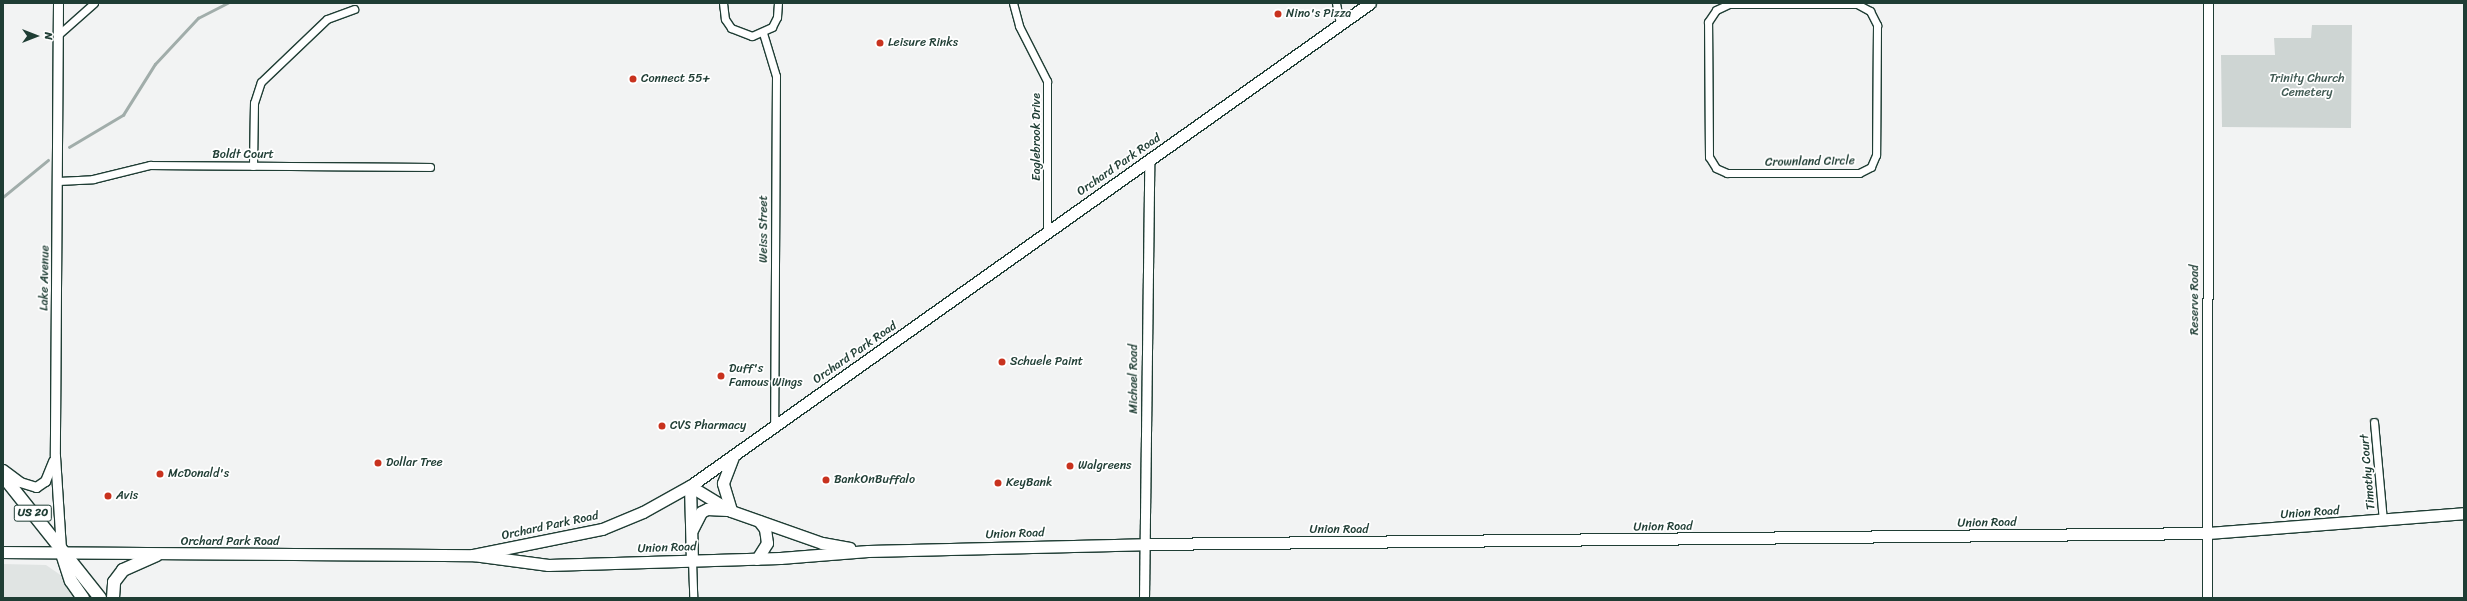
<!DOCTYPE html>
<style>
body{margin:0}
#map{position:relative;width:2467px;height:601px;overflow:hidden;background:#f2f3f3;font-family:Sriracha,sans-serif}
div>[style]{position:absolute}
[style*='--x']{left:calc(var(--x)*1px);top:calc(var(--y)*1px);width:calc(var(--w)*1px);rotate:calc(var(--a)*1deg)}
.built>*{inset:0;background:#e0e4e3}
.green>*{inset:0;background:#ced5d3}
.stream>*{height:2.5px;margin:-1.25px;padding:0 1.25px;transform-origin:1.25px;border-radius:1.25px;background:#a1adaa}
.roads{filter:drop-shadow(1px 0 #1f3d34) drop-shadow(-1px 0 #1f3d34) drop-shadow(0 1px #1f3d34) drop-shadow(0 -1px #1f3d34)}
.minor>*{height:7px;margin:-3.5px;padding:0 3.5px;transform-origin:3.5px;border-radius:3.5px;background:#fff}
.tertiary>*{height:9px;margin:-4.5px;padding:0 4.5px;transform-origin:4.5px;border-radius:4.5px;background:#fff}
.secondary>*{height:11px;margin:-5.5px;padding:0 5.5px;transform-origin:5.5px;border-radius:5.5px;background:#fff}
.trunk>*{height:12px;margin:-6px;padding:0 6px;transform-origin:6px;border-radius:6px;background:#fff}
.dots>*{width:11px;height:11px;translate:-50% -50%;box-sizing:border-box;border:2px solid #fff;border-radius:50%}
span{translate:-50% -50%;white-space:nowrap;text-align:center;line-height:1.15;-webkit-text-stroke:3.5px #fff;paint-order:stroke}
.shield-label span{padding:1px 3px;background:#fff;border:1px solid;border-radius:3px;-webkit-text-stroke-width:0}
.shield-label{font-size:11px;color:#1f3d34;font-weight:700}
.poi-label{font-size:12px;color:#1f3d34}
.left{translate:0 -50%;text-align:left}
.park-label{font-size:12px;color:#425b54}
.street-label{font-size:12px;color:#1f3d34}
.frame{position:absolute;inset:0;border:4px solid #1f3d34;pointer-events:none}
.north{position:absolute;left:16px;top:16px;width:40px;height:40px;-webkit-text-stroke:3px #fff;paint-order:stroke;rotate:90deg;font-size:11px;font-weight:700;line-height:16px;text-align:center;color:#1f3d34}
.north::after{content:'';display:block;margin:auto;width:14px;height:18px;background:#1f3d34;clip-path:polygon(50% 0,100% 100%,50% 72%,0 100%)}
</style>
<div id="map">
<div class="built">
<div style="clip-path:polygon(3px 564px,46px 565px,62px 576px,79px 598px,3px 598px)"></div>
</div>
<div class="green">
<div style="clip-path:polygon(2312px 25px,2352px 25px,2351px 128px,2222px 127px,2221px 55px,2275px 55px,2274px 38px,2311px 38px)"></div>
</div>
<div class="stream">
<div style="--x:69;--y:147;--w:63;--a:-30.7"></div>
<div style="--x:123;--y:115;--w:60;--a:-57.9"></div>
<div style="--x:155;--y:64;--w:63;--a:-46.9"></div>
<div style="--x:198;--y:18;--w:33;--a:-27"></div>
<div style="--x:3;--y:197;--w:58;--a:-39.4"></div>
</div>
<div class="roads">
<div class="minor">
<div style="--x:723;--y:3;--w:16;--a:83"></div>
<div style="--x:725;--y:19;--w:11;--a:56"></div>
<div style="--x:731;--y:28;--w:22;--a:21"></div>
<div style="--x:752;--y:36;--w:22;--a:-24"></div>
<div style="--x:772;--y:27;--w:11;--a:-63"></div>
<div style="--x:777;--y:17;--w:14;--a:-86"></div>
<div style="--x:1013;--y:3;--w:24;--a:75"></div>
<div style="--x:1019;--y:26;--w:62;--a:63"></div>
<div style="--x:1047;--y:81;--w:150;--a:90"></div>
<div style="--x:1336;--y:3;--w:21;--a:79"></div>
<div style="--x:1729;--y:4;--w:128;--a:0"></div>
<div style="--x:1857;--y:4;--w:15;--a:28"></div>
<div style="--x:1870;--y:11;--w:16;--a:63"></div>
<div style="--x:1877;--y:25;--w:130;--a:90.4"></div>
<div style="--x:1876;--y:155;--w:13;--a:113"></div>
<div style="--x:1871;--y:167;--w:13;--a:153"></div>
<div style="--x:1859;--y:173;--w:132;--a:180"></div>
<div style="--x:1727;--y:173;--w:12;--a:-156"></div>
<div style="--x:1716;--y:168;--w:13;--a:-122"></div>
<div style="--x:1709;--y:157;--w:135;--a:-90.4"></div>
<div style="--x:1708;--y:22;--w:14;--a:-56"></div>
<div style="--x:1716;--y:10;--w:14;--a:-25"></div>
<div style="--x:763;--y:33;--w:45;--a:73.2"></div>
<div style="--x:776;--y:76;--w:350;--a:90.3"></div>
<div style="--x:58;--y:35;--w:48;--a:-41.6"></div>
<div style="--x:253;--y:166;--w:63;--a:-89.1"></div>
<div style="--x:254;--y:103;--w:22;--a:-72"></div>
<div style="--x:261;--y:82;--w:91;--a:-43.7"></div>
<div style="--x:327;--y:19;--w:29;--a:-20"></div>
<div style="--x:58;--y:181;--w:35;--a:-3"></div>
<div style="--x:93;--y:179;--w:59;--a:-13.8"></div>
<div style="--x:150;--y:165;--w:280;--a:0.4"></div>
<div style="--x:2374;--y:422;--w:98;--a:84.8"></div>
<div style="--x:692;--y:560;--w:38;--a:88"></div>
</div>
<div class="tertiary">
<div style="--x:58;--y:3;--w:453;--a:90.4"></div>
<div style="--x:55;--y:456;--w:93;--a:86.3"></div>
<div style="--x:3;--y:469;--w:21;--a:37"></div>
<div style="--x:20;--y:482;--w:17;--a:17"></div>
<div style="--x:36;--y:487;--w:11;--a:-34"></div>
<div style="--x:45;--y:481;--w:22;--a:-68"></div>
<div style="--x:1144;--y:598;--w:438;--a:-89.3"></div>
<div style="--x:2207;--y:598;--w:595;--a:-89.9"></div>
</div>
<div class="secondary">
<div style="--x:690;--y:486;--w:48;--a:31.4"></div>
<div style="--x:731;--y:511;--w:96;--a:19.4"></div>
<div style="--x:822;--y:543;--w:28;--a:10"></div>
<div style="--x:690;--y:486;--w:74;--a:88.5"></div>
<div style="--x:731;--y:510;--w:28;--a:-107"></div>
<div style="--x:723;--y:483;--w:28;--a:-69"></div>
<div style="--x:692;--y:530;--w:20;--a:-63"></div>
<div style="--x:701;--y:512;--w:7;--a:-27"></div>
<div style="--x:707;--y:509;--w:20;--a:3"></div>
<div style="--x:3;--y:552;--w:470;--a:0.4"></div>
<div style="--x:473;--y:555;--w:132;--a:-11.4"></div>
<div style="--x:602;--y:529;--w:44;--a:-22.5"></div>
<div style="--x:643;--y:512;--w:57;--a:-29.2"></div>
<div style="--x:693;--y:484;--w:830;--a:-35.39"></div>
<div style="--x:473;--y:555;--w:76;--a:7.6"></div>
<div style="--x:548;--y:565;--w:232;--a:-1.7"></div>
<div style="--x:780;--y:558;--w:88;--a:-4.5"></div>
<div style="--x:868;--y:551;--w:277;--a:-1.4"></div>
<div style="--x:1145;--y:544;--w:1062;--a:-0.59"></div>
<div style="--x:2207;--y:533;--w:258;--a:-4.4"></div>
<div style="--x:757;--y:559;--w:19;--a:-58"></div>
<div style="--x:767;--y:543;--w:14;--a:-98"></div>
<div style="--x:765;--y:529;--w:10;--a:-127"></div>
</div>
<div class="trunk">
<div style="--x:3;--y:476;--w:156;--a:51.5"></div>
<div style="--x:63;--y:557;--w:25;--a:72"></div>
<div style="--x:71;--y:581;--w:21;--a:55"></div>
<div style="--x:113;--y:598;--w:16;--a:-86"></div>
<div style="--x:114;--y:582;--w:15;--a:-53"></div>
<div style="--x:123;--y:570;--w:37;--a:-24"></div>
</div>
</div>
<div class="dots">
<div style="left:1278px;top:14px;background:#c8321e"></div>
<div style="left:880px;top:43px;background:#c8321e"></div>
<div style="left:633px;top:79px;background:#c8321e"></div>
<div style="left:1002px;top:362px;background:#c8321e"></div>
<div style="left:721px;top:376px;background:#c8321e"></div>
<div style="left:662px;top:426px;background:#c8321e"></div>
<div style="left:378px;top:463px;background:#c8321e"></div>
<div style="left:1070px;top:466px;background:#c8321e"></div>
<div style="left:160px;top:474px;background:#c8321e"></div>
<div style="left:826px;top:480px;background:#c8321e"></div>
<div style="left:998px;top:483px;background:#c8321e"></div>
<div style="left:108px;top:496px;background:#c8321e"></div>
</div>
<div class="shield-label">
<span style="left:33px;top:513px">US 20</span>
</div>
<div class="poi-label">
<span class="left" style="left:1286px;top:14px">Nino's Pizza</span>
<span class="left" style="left:888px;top:43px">Leisure Rinks</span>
<span class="left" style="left:641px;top:79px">Connect 55+</span>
<span class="left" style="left:1010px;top:362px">Schuele Paint</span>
<span class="left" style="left:729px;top:376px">Duff's<br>Famous Wings</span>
<span class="left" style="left:670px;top:426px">CVS Pharmacy</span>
<span class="left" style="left:386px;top:463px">Dollar Tree</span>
<span class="left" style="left:1078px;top:466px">Walgreens</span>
<span class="left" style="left:168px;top:474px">McDonald's</span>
<span class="left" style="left:834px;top:480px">BankOnBuffalo</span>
<span class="left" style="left:1006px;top:483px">KeyBank</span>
<span class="left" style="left:116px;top:496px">Avis</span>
</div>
<div class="park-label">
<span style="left:2307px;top:86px">Trinity Church<br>Cemetery</span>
</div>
<div class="street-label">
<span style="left:1037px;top:137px;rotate:-90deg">Eaglebrook Drive</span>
<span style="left:243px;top:155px">Boldt Court</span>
<span style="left:1810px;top:162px;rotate:-1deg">Crownland Circle</span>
<span style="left:1119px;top:165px;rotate:-35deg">Orchard Park Road</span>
<span style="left:764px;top:229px;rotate:-90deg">Weiss Street</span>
<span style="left:45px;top:278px;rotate:-89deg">Lake Avenue</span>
<span style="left:2195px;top:300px;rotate:-90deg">Reserve Road</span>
<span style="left:855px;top:353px;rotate:-35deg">Orchard Park Road</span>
<span style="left:1134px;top:379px;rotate:-90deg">Michael Road</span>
<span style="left:2368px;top:472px;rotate:-95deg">Timothy Court</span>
<span style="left:2310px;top:513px;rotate:-4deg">Union Road</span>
<span style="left:1987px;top:523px;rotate:-1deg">Union Road</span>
<span style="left:550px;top:526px;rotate:-12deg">Orchard Park Road</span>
<span style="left:1663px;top:527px;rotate:-1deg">Union Road</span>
<span style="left:1339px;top:530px">Union Road</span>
<span style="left:1015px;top:534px;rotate:-2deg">Union Road</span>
<span style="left:230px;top:542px">Orchard Park Road</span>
<span style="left:667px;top:548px;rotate:-2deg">Union Road</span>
</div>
<div class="frame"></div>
<div class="north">N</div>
</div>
